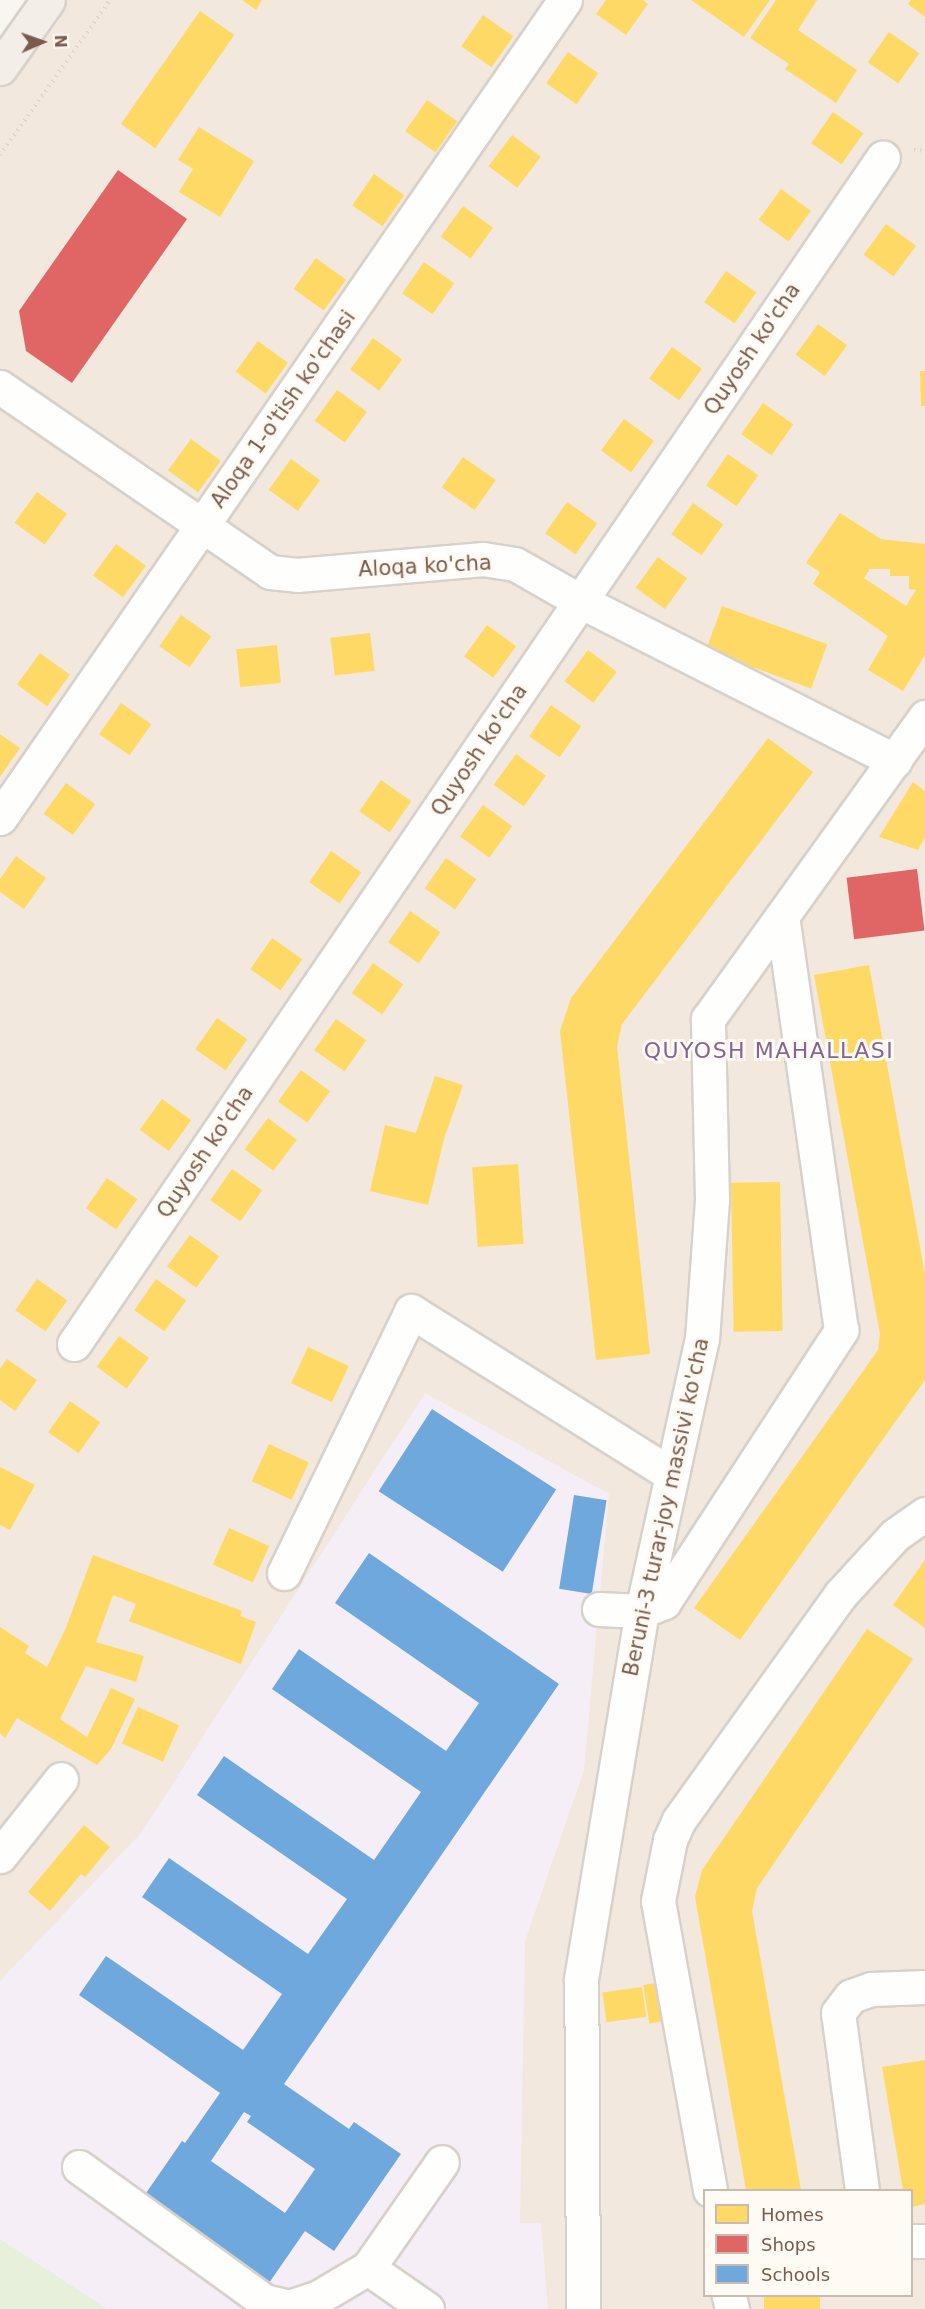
<!DOCTYPE html>
<style>
body{margin:0}
#map{position:relative;width:925px;height:2309px;overflow:hidden;background:#f9f5f0;font-family:"DejaVu Sans",sans-serif}
div>[style]{position:absolute}
[style*='--x']{left:calc(var(--x)*1px);top:calc(var(--y)*1px);width:calc(var(--w)*1px);rotate:calc(var(--a)*1deg)}
.residential>*{inset:0;background:#f2e8de}
.education>*{inset:0;background:#f6eef6}
.green>*{inset:0;background:#e7f0db}
.homes>*{inset:0;background:#ffd966;transform-origin:0 0}
.shops>*{inset:0;background:#e06666;transform-origin:0 0}
.schools>*{inset:0;background:#6fa8dc;transform-origin:0 0}
.path>*{height:4px;margin-top:-2px;transform-origin:0;background:repeating-linear-gradient(90deg,#dcd5d0 0 1.5px,transparent 0 6px)}
.roads{filter:drop-shadow(2px 0 #d7d1cb) drop-shadow(-2px 0 #d7d1cb) drop-shadow(0 2px #d7d1cb) drop-shadow(0 -2px #d7d1cb)}
.minor>*{height:33px;margin:-16.5px;padding:0 16.5px;transform-origin:16.5px;border-radius:16.5px;background:#fefefd}
.major>*{height:33px;margin:-16.5px;padding:0 16.5px;transform-origin:16.5px;border-radius:16.5px;background:#f3eee8}
span{translate:-50% -50%;white-space:nowrap;text-align:center;line-height:1.15;-webkit-text-stroke:6px #fffaf3;paint-order:stroke}
.street-label{font-size:21px;color:#7a5c4d}
.neighbourhood-label{font-size:22px;color:#846695;letter-spacing:1.5px}
.legend{position:absolute;left:703px;top:2189px;width:210px;height:108px;box-sizing:border-box;background:#fffaf3;border:2px solid #cabbb1;margin:0;padding:8px 10px;list-style:none;font-size:18px;color:#7a5c4d}
.legend li{display:flex;align-items:center;gap:12px;height:30px}
.legend b{width:30px;border:2px solid #cabbb1}
.north{position:absolute;left:12px;top:12px;width:60px;height:60px;-webkit-text-stroke:4px #fffaf3;paint-order:stroke;rotate:88deg;font-size:16px;font-weight:700;line-height:24px;text-align:center;color:#7a5c4d}
.north::after{content:'';display:block;margin:auto;width:21px;height:27px;background:#7a5c4d;clip-path:polygon(50% 0,100% 100%,50% 72%,0 100%)}
</style>
<div id="map">
<div class="residential">
<div style="clip-path:polygon(evenodd,48px 0,925px 0,925px 2309px,0 2309px,0 68px,48px 0,704px 2190px,912px 2190px,912px 2296px,704px 2296px,704px 2190px)"></div>
</div>
<div class="education">
<div style="clip-path:polygon(425px 1393px,609px 1494px,584px 1770px,525px 1941px,520px 2223px,541px 2223px,548px 2309px,0 2309px,0 1981px,141px 1833px)"></div>
</div>
<div class="green">
<div style="clip-path:polygon(0 2239px,107px 2309px,0 2309px)"></div>
</div>
<div class="homes">
<div style="clip-path:polygon(242px 0,262px 0,256px 10px)"></div>
<div style="clip-path:polygon(606px 0,643px 0,648px 4px,626px 35px,596px 14px)"></div>
<div style="clip-path:polygon(691px 0,770px 0,744px 37px)"></div>
<div style="clip-path:polygon(776px 0,817px 0,798px 30px,857px 70px,836px 103px,785px 69px,789px 64px,750px 38px)"></div>
<div style="clip-path:polygon(911px 0,925px 0,925px 17px,908px 4px)"></div>
<div style="left:200px;top:11px;width:42px;height:138px;rotate:35deg"></div>
<div style="left:483px;top:15px;width:37px;height:38px;rotate:35deg"></div>
<div style="left:889px;top:32px;width:37px;height:37px;rotate:35deg"></div>
<div style="left:568px;top:52px;width:37px;height:38px;rotate:35deg"></div>
<div style="left:427px;top:100px;width:37px;height:38px;rotate:35deg"></div>
<div style="left:833px;top:112px;width:37px;height:38px;rotate:35deg"></div>
<div style="clip-path:polygon(199px 127px,254px 161px,220px 217px,179px 192px,193px 169px,178px 160px)"></div>
<div style="left:512px;top:135px;width:36px;height:39px;rotate:37deg"></div>
<div style="left:374px;top:174px;width:37px;height:38px;rotate:35deg"></div>
<div style="left:781px;top:189px;width:37px;height:38px;rotate:36deg"></div>
<div style="left:463px;top:206px;width:37px;height:38px;rotate:36deg"></div>
<div style="left:886px;top:224px;width:37px;height:38px;rotate:36deg"></div>
<div style="left:316px;top:258px;width:37px;height:38px;rotate:36deg"></div>
<div style="left:424px;top:262px;width:37px;height:38px;rotate:35deg"></div>
<div style="left:726px;top:271px;width:37px;height:38px;rotate:35deg"></div>
<div style="left:818px;top:324px;width:36px;height:38px;rotate:36deg"></div>
<div style="left:373px;top:338px;width:36px;height:39px;rotate:36deg"></div>
<div style="left:258px;top:341px;width:37px;height:38px;rotate:36deg"></div>
<div style="left:672px;top:347px;width:37px;height:39px;rotate:36deg"></div>
<div style="clip-path:polygon(920px 371px,925px 371px,925px 406px,921px 406px)"></div>
<div style="left:337px;top:390px;width:37px;height:38px;rotate:36deg"></div>
<div style="left:763px;top:403px;width:37px;height:38px;rotate:35deg"></div>
<div style="left:624px;top:419px;width:37px;height:39px;rotate:36deg"></div>
<div style="left:191px;top:439px;width:37px;height:39px;rotate:36deg"></div>
<div style="left:728px;top:454px;width:37px;height:38px;rotate:35deg"></div>
<div style="left:463px;top:457px;width:40px;height:37px;rotate:35deg"></div>
<div style="left:291px;top:459px;width:36px;height:38px;rotate:36deg"></div>
<div style="left:37px;top:492px;width:37px;height:38px;rotate:36deg"></div>
<div style="left:567px;top:502px;width:37px;height:38px;rotate:35deg"></div>
<div style="left:693px;top:503px;width:37px;height:38px;rotate:35deg"></div>
<div style="clip-path:polygon(evenodd,840px 513px,881px 539px,925px 544px,925px 655px,903px 691px,868px 670px,888px 636px,813px 584px,820px 572px,806px 563px,840px 513px,870px 569px,890px 569px,890px 576px,909px 576px,909px 589px,916px 590px,906px 606px,864px 578px,870px 569px)"></div>
<div style="left:116px;top:544px;width:37px;height:39px;rotate:36deg"></div>
<div style="left:658px;top:557px;width:36px;height:38px;rotate:36deg"></div>
<div style="left:722px;top:606px;width:112px;height:47px;rotate:20deg"></div>
<div style="left:181px;top:615px;width:37px;height:38px;rotate:35deg"></div>
<div style="left:487px;top:625px;width:36px;height:39px;rotate:36deg"></div>
<div style="left:370px;top:633px;width:38px;height:40px;rotate:83deg"></div>
<div style="left:277px;top:645px;width:38px;height:41px;rotate:84deg"></div>
<div style="left:588px;top:650px;width:36px;height:39px;rotate:37deg"></div>
<div style="left:40px;top:653px;width:37px;height:39px;rotate:36deg"></div>
<div style="left:121px;top:703px;width:37px;height:38px;rotate:35deg"></div>
<div style="left:551px;top:705px;width:37px;height:38px;rotate:35deg"></div>
<div style="clip-path:polygon(0 734px,20px 748px,0 777px)"></div>
<div style="clip-path:polygon(768px 738px,813px 772px,622px 1024px,617px 1046px,650px 1354px,596px 1360px,560px 1031px,571px 998px)"></div>
<div style="left:516px;top:754px;width:37px;height:38px;rotate:36deg"></div>
<div style="left:381px;top:780px;width:37px;height:38px;rotate:35deg"></div>
<div style="clip-path:polygon(913px 782px,925px 791px,925px 837px,918px 850px,879px 837px)"></div>
<div style="left:66px;top:783px;width:36px;height:38px;rotate:36deg"></div>
<div style="left:483px;top:805px;width:36px;height:39px;rotate:36deg"></div>
<div style="left:331px;top:851px;width:37px;height:38px;rotate:35deg"></div>
<div style="clip-path:polygon(16px 856px,46px 878px,24px 909px,0 892px,0 879px)"></div>
<div style="left:446px;top:858px;width:37px;height:37px;rotate:35deg"></div>
<div style="left:410px;top:911px;width:37px;height:38px;rotate:35deg"></div>
<div style="left:272px;top:938px;width:37px;height:38px;rotate:35deg"></div>
<div style="left:373px;top:963px;width:37px;height:37px;rotate:35deg"></div>
<div style="clip-path:polygon(869px 965px,925px 1274px,925px 1380px,740px 1640px,694px 1608px,878px 1350px,880px 1334px,814px 975px)"></div>
<div style="left:217px;top:1018px;width:37px;height:38px;rotate:35deg"></div>
<div style="left:336px;top:1019px;width:37px;height:38px;rotate:35deg"></div>
<div style="left:301px;top:1070px;width:36px;height:39px;rotate:36deg"></div>
<div style="clip-path:polygon(435px 1076px,463px 1085px,444px 1139px,428px 1205px,370px 1191px,385px 1125px,416px 1133px)"></div>
<div style="left:162px;top:1099px;width:36px;height:38px;rotate:36deg"></div>
<div style="left:268px;top:1118px;width:36px;height:39px;rotate:37deg"></div>
<div style="left:518px;top:1164px;width:80px;height:46px;rotate:86deg"></div>
<div style="left:232px;top:1169px;width:37px;height:38px;rotate:35deg"></div>
<div style="left:107px;top:1178px;width:37px;height:37px;rotate:35deg"></div>
<div style="left:780px;top:1182px;width:149px;height:49px;rotate:89deg"></div>
<div style="left:190px;top:1235px;width:36px;height:39px;rotate:36deg"></div>
<div style="left:37px;top:1279px;width:37px;height:38px;rotate:35deg"></div>
<div style="left:156px;top:1279px;width:37px;height:38px;rotate:35deg"></div>
<div style="left:119px;top:1336px;width:37px;height:38px;rotate:36deg"></div>
<div style="left:308px;top:1347px;width:45px;height:40px;rotate:25deg"></div>
<div style="clip-path:polygon(7px 1359px,37px 1380px,15px 1411px,0 1400px,0 1369px)"></div>
<div style="left:70px;top:1401px;width:37px;height:38px;rotate:35deg"></div>
<div style="left:269px;top:1444px;width:44px;height:41px;rotate:25deg"></div>
<div style="clip-path:polygon(0 1467px,35px 1485px,10px 1530px,0 1525px)"></div>
<div style="left:229px;top:1528px;width:44px;height:40px;rotate:24deg"></div>
<div style="clip-path:polygon(93px 1555px,242px 1611px,240px 1616px,256px 1622px,241px 1664px,129px 1621px,136px 1604px,113px 1595px,96px 1642px,144px 1656px,136px 1682px,86px 1666px,60px 1719px,87px 1737px,111px 1688px,135px 1699px,111px 1749px,97px 1765px,17px 1718px,5px 1738px,0 1733px,0 1627px,29px 1646px,25px 1653px,47px 1667px,65px 1630px)"></div>
<div style="clip-path:polygon(925px 1560px,925px 1628px,893px 1605px)"></div>
<div style="clip-path:polygon(867px 1629px,913px 1659px,757px 1888px,752px 1911px,801px 2190px,746px 2190px,695px 1897px,702px 1870px)"></div>
<div style="left:138px;top:1707px;width:45px;height:40px;rotate:24deg"></div>
<div style="clip-path:polygon(84px 1825px,110px 1847px,85px 1877px,81px 1874px,50px 1911px,28px 1892px)"></div>
<div style="left:662px;top:1982px;width:39px;height:19px;rotate:81deg"></div>
<div style="left:642px;top:1987px;width:30px;height:40px;rotate:82deg"></div>
<div style="clip-path:polygon(925px 2060px,925px 2204px,912px 2207px,912px 2190px,903px 2190px,882px 2067px)"></div>
<div style="left:764px;top:2296px;width:56px;height:13px"></div>
</div>
<div class="shops">
<div style="clip-path:polygon(118px 170px,187px 219px,72px 383px,26px 351px,19px 311px)"></div>
<div style="left:917px;top:869px;width:62px;height:71px;rotate:83deg"></div>
</div>
<div class="schools">
<div style="left:432px;top:1409px;width:148px;height:98px;rotate:33deg"></div>
<div style="left:574px;top:1495px;width:33px;height:95px;rotate:9deg"></div>
<div style="clip-path:polygon(evenodd,369px 1553px,559px 1684px,284px 2084px,349px 2129px,354px 2122px,401px 2154px,334px 2251px,305px 2231px,269px 2283px,144px 2196px,182px 2141px,185px 2143px,220px 2093px,79px 1995px,106px 1956px,243px 2050px,282px 1994px,142px 1897px,169px 1858px,308px 1954px,347px 1899px,197px 1795px,224px 1756px,374px 1860px,421px 1792px,272px 1689px,299px 1649px,446px 1751px,479px 1703px,335px 1603px,369px 1553px,244px 2112px,251px 2116px,247px 2122px,315px 2169px,285px 2213px,211px 2161px,244px 2112px)"></div>
</div>
<div class="path">
<div style="--x:914;--y:150;--w:11;--a:5"></div>
<div style="--x:0;--y:155;--w:190;--a:-54.6"></div>
</div>
<div class="roads">
<div class="minor">
<div style="--x:0;--y:387;--w:327;--a:34.4"></div>
<div style="--x:270;--y:572;--w:27;--a:6"></div>
<div style="--x:297;--y:575;--w:187;--a:-4.9"></div>
<div style="--x:483;--y:559;--w:32;--a:9"></div>
<div style="--x:515;--y:564;--w:75;--a:29.6"></div>
<div style="--x:580;--y:601;--w:353;--a:26.9"></div>
<div style="--x:0;--y:818;--w:994;--a:-55.37"></div>
<div style="--x:74;--y:1344;--w:1436;--a:-55.72"></div>
<div style="--x:284;--y:1573;--w:291;--a:-64.1"></div>
<div style="--x:411;--y:1311;--w:308;--a:32.1"></div>
<div style="--x:599;--y:1609;--w:43;--a:2.7"></div>
<div style="--x:642;--y:1611;--w:24;--a:-22"></div>
<div style="--x:664;--y:1602;--w:325;--a:-56.9"></div>
<div style="--x:841;--y:1330;--w:418;--a:-98.1"></div>
<div style="--x:0;--y:1856;--w:98;--a:-51.6"></div>
<div style="--x:79;--y:2167;--w:228;--a:35.9"></div>
<div style="--x:264;--y:2301;--w:26;--a:13"></div>
<div style="--x:289;--y:2307;--w:29;--a:-18"></div>
<div style="--x:317;--y:2298;--w:59;--a:-30.5"></div>
<div style="--x:368;--y:2268;--w:72;--a:34.8"></div>
<div style="--x:710;--y:2190;--w:294;--a:-100.2"></div>
<div style="--x:658;--y:1901;--w:62;--a:-78.9"></div>
<div style="--x:670;--y:1840;--w:22;--a:-66"></div>
<div style="--x:679;--y:1820;--w:277;--a:-54.4"></div>
<div style="--x:840;--y:1595;--w:81;--a:-47.5"></div>
<div style="--x:895;--y:1535;--w:37;--a:-35"></div>
<div style="--x:862;--y:2190;--w:179;--a:-97.7"></div>
<div style="--x:838;--y:2013;--w:21;--a:-53"></div>
<div style="--x:851;--y:1996;--w:21;--a:-19"></div>
<div style="--x:871;--y:1989;--w:54;--a:-2.1"></div>
<div style="--x:912;--y:2241;--w:13;--a:0"></div>
<div style="--x:368;--y:2268;--w:129;--a:-55.1"></div>
<div style="--x:729;--y:2296;--w:13;--a:77"></div>
<div style="--x:583;--y:2309;--w:330;--a:-90.3"></div>
<div style="--x:581;--y:1979;--w:373;--a:-80.6"></div>
<div style="--x:642;--y:1611;--w:279;--a:-77.6"></div>
<div style="--x:702;--y:1339;--w:139;--a:-85.9"></div>
<div style="--x:712;--y:1200;--w:181;--a:-91.3"></div>
<div style="--x:708;--y:1019;--w:372;--a:-54.3"></div>
</div>
<div class="major">
<div style="--x:0;--y:68;--w:83;--a:-54.8"></div>
</div>
</div>
<div class="street-label">
<span style="left:752px;top:349px;rotate:-56deg">Quyosh ko'cha</span>
<span style="left:283px;top:409px;rotate:-55deg">Aloqa 1-o'tish ko'chasi</span>
<span style="left:425px;top:566px;rotate:-3deg">Aloqa ko'cha</span>
<span style="left:479px;top:750px;rotate:-56deg">Quyosh ko'cha</span>
<span style="left:205px;top:1152px;rotate:-56deg">Quyosh ko'cha</span>
<span style="left:666px;top:1507px;rotate:-78deg">Beruni-3 turar-joy massivi ko'cha</span>
</div>
<div class="neighbourhood-label">
<span style="left:769px;top:1051px">QUYOSH MAHALLASI</span>
</div>
<ul class="legend">
<li><b style="height:16px;background:#ffd966"></b>Homes</li>
<li><b style="height:16px;background:#e06666"></b>Shops</li>
<li><b style="height:16px;background:#6fa8dc"></b>Schools</li>
</ul>
<div class="north">N</div>
</div>
